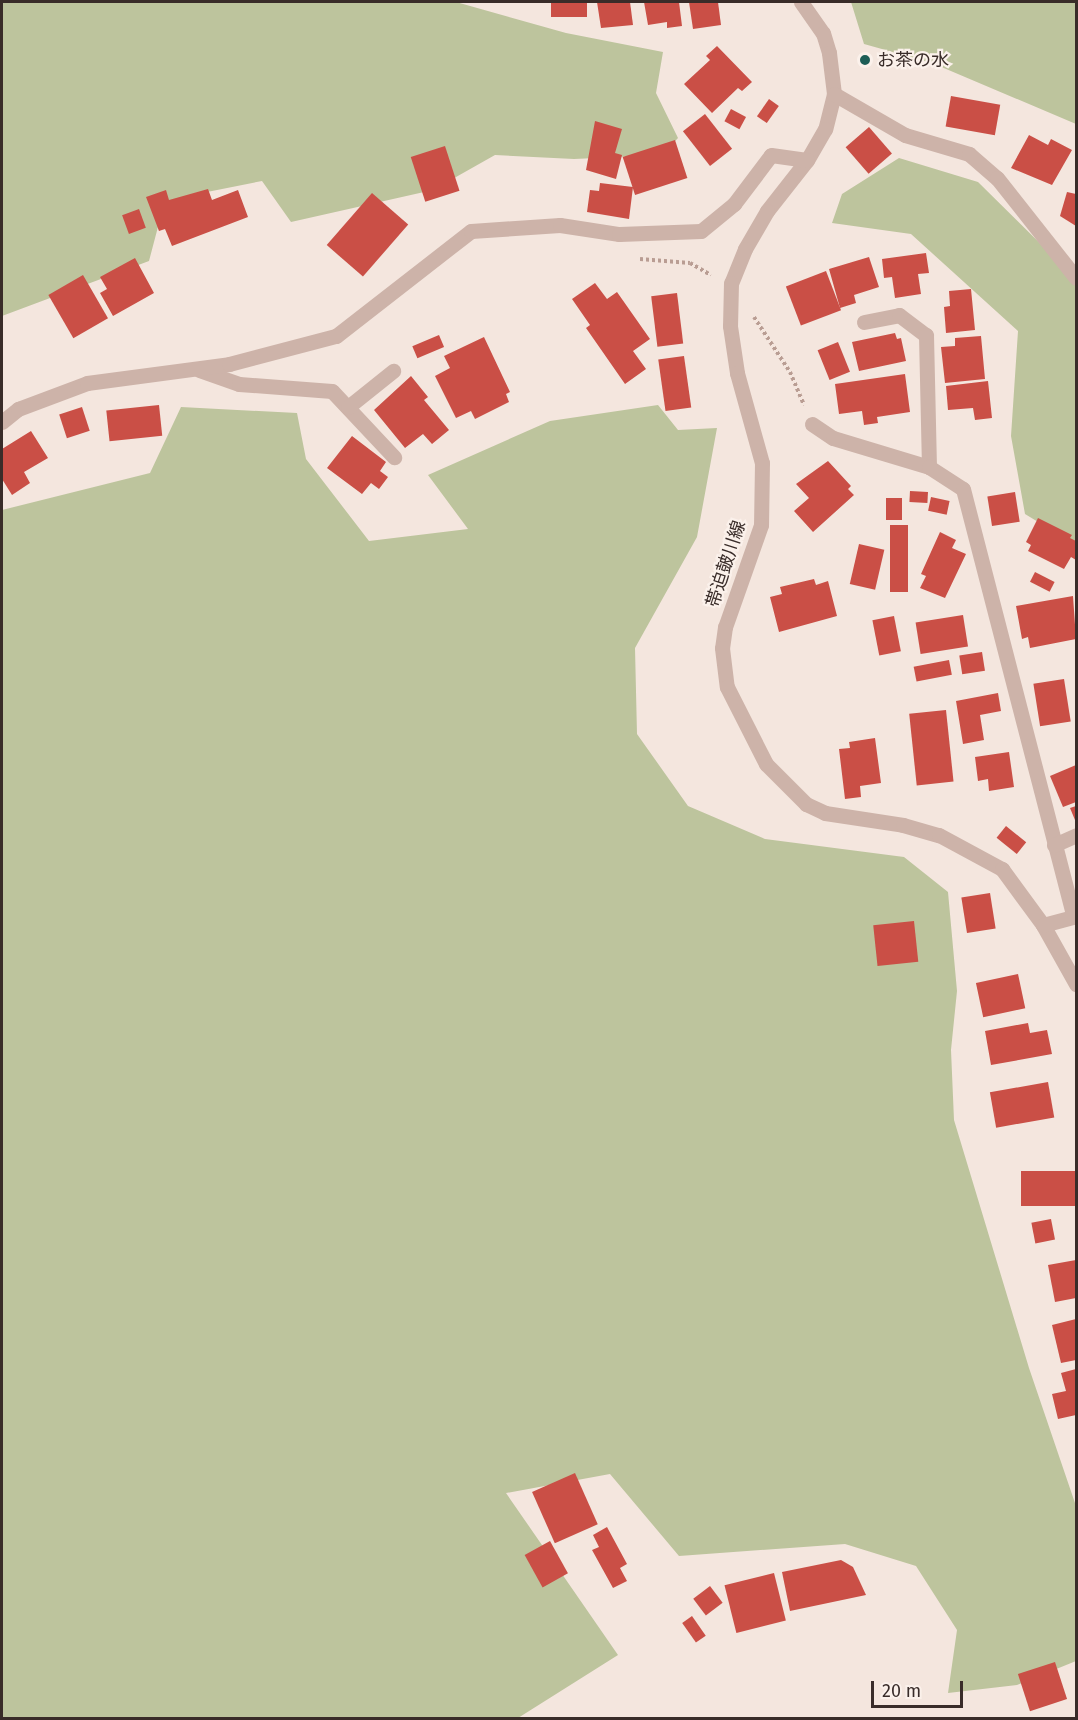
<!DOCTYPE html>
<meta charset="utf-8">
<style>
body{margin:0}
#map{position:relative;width:1078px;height:1720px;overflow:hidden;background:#f4e6de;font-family:"Fira Sans","Noto Sans JP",sans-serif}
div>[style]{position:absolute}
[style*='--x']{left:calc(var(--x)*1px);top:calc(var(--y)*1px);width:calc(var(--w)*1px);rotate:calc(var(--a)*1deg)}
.green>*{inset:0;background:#bdc49d}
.building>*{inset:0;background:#ca4f46;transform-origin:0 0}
.path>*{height:4px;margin-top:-2px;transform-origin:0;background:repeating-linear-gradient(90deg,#b99d93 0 3px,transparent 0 6px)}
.minor>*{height:15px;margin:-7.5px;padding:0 7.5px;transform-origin:7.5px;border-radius:7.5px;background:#cdb3a9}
.dots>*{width:16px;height:16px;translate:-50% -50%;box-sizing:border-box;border:3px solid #fbf1eb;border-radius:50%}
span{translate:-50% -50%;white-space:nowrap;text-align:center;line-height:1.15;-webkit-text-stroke:4.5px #fbf1eb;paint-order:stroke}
.poi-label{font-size:18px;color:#392c29}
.left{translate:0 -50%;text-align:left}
.street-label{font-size:18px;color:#392c29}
.frame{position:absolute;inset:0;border:3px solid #392c29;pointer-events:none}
.scale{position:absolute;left:871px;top:1681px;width:92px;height:27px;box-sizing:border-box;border:3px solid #392c29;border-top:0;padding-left:8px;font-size:18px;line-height:21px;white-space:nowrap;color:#392c29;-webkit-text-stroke:4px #fbf1eb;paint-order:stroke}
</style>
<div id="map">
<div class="green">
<div style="clip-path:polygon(2px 2px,456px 2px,566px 33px,663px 52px,656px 93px,678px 138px,662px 155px,574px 159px,495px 155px,433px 190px,291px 222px,262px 181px,197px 194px,159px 223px,149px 261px,2px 316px)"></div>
<div style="clip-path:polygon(851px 2px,1076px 2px,1076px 124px,932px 63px,864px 44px)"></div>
<div style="clip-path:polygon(899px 158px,978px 182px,1076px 279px,1076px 545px,1025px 514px,1011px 436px,1018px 331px,911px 234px,832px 223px,842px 194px)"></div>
<div style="clip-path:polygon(658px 405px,678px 430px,717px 428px,697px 537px,635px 648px,637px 734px,688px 806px,765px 839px,904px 857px,948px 892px,957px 991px,951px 1050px,954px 1120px,1029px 1368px,1076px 1506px,1076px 1661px,1017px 1685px,948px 1693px,957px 1630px,916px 1566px,845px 1544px,679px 1556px,610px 1474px,506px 1493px,618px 1655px,518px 1718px,2px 1718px,2px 510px,150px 473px,181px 407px,297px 413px,306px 459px,369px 541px,468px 529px,428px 475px,550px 421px)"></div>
</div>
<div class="building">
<div style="left:551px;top:2px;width:36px;height:15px"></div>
<div style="clip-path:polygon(597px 2px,630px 2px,633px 25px,601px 28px)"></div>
<div style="clip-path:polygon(644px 2px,679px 2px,682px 26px,667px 28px,667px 22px,648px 25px)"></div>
<div style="clip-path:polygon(689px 2px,718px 2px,721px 25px,693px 29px)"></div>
<div style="clip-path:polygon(717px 46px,752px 82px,742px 91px,738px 88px,712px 113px,684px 84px,710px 60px,706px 56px)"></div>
<div style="left:951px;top:96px;width:50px;height:31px;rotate:10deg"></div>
<div style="left:769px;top:99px;width:12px;height:21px;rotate:35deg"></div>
<div style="left:731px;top:109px;width:17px;height:14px;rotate:28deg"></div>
<div style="left:705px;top:114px;width:44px;height:28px;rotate:52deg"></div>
<div style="clip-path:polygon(595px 121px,622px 129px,615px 153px,622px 155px,616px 179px,586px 170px)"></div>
<div style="left:869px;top:127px;width:35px;height:31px;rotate:49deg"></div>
<div style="clip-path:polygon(1029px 135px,1048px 145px,1051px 139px,1072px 150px,1052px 185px,1011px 168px)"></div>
<div style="left:675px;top:140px;width:40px;height:55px;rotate:72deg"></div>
<div style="left:445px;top:146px;width:47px;height:36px;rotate:72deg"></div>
<div style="clip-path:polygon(600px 183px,633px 187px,629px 219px,587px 212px,590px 190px,599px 191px)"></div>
<div style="clip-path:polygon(208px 189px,212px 200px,238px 190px,248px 217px,172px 246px,165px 229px,159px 231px,146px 197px,166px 190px,169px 200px)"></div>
<div style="clip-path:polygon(1067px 192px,1076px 194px,1076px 226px,1060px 216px)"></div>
<div style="left:372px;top:193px;width:48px;height:69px;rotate:41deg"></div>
<div style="left:139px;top:209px;width:20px;height:18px;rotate:70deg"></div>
<div style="clip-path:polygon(926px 253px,929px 273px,918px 274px,921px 294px,895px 298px,892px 277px,884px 278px,882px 259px)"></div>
<div style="clip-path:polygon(869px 257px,879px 287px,854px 295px,856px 303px,840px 308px,829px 269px)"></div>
<div style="clip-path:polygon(135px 258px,154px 293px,113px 316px,100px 293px,107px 289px,100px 277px)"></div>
<div style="left:826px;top:271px;width:42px;height:43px;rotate:69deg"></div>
<div style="left:83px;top:275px;width:50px;height:40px;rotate:60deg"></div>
<div style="clip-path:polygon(595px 283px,607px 299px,617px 292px,650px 339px,633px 351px,646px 369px,625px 384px,586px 328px,590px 325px,572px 299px)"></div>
<div style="clip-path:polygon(971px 289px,975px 330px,946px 333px,944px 307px,950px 306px,949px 291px)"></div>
<div style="left:677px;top:293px;width:51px;height:26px;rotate:83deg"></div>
<div style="clip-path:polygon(895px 333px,897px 339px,901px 338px,906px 361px,859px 371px,852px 342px)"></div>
<div style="left:439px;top:335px;width:13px;height:29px;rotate:67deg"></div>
<div style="clip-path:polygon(981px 336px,985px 379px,945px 383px,941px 347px,955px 346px,955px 338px)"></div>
<div style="clip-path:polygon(484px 337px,510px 392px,506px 394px,509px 402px,475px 419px,471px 411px,456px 418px,435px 376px,450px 368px,444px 356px)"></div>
<div style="left:838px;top:342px;width:32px;height:22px;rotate:68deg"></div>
<div style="left:684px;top:356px;width:52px;height:26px;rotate:82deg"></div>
<div style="clip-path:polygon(905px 374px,910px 412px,877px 417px,878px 423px,864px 425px,862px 411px,839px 414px,835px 384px)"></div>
<div style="clip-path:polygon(411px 376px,428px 397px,424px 400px,449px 430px,432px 444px,423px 434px,405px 448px,374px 410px)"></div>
<div style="clip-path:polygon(988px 381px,992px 418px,975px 420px,973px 408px,948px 410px,946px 386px)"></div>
<div style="left:159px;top:405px;width:31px;height:53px;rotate:84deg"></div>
<div style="left:82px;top:407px;width:25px;height:24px;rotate:72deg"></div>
<div style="clip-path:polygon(31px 431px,48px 458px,24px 472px,30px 483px,12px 495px,2px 479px,2px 449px)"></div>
<div style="clip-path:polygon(352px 436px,386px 462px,380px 471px,388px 477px,379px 489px,371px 483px,362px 494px,327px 468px)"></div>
<div style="clip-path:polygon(828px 461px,851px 486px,848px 489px,854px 495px,813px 532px,794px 511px,809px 498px,796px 484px)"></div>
<div style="left:910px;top:491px;width:18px;height:11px;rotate:3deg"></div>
<div style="left:1015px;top:492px;width:30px;height:28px;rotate:81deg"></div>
<div style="left:931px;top:497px;width:19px;height:14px;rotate:12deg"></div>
<div style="left:886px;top:498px;width:16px;height:22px"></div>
<div style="clip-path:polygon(1038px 518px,1072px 535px,1070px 538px,1076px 541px,1076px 560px,1071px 557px,1064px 569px,1028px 551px,1031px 545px,1026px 542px)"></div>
<div style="left:890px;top:525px;width:18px;height:67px"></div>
<div style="clip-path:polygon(940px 532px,956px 540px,952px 548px,966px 554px,945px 598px,920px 588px,926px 576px,921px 574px)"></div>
<div style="left:859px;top:544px;width:26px;height:41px;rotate:13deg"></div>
<div style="left:1035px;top:572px;width:22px;height:11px;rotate:27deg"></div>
<div style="clip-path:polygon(814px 579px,816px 585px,828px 581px,837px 616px,779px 632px,770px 597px,782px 594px,780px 587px)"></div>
<div style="clip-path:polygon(1073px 596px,1076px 639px,1030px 648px,1028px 637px,1022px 639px,1016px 606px)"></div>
<div style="left:963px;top:615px;width:32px;height:48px;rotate:81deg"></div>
<div style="left:894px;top:616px;width:36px;height:22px;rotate:79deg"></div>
<div style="left:982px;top:652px;width:19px;height:23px;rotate:81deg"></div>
<div style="left:949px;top:660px;width:15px;height:36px;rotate:79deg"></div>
<div style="left:1064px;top:679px;width:43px;height:31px;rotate:81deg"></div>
<div style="clip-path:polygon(998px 693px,1001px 711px,980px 715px,984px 740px,963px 744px,956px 701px)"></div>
<div style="left:946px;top:710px;width:72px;height:37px;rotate:84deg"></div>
<div style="clip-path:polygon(875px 738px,881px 783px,860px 786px,861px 797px,845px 799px,839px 749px,850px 748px,849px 742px)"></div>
<div style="clip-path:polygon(1009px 752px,1014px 787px,989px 791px,988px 779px,978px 781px,975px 757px)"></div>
<div style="clip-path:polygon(1076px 765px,1076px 802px,1063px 807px,1050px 776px)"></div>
<div style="clip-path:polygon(1076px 806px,1076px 819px,1075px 820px,1070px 808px)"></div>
<div style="left:1006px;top:826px;width:26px;height:15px;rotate:39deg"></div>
<div style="left:990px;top:893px;width:36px;height:29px;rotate:81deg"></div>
<div style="left:914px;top:921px;width:41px;height:41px;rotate:84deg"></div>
<div style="left:1018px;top:974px;width:35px;height:43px;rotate:78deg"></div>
<div style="clip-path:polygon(1028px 1023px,1030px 1033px,1047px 1030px,1052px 1054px,991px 1065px,985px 1031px)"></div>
<div style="left:1048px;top:1082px;width:36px;height:59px;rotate:80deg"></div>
<div style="left:1076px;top:1171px;width:35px;height:55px;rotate:90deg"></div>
<div style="left:1051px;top:1219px;width:21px;height:20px;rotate:79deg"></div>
<div style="clip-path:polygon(1076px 1260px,1076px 1298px,1055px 1302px,1048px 1265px)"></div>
<div style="clip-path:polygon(1076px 1319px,1076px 1360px,1061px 1363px,1052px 1325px)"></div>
<div style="clip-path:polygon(1076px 1369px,1076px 1415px,1058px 1419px,1052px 1394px,1066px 1391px,1061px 1373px)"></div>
<div style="left:575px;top:1473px;width:56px;height:47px;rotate:66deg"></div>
<div style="clip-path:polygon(607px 1527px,627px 1564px,620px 1568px,627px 1581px,613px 1588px,592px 1550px,599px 1547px,593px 1535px)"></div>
<div style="left:550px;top:1541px;width:37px;height:29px;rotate:61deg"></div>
<div style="clip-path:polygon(841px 1560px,853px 1567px,866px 1595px,790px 1611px,782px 1572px)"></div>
<div style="left:774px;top:1573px;width:49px;height:51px;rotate:76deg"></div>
<div style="left:710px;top:1586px;width:21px;height:21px;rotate:53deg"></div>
<div style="left:692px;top:1616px;width:24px;height:12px;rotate:55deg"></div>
<div style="left:1055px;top:1662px;width:39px;height:39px;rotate:72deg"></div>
</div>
<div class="path">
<div style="--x:640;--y:259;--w:50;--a:4.6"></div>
<div style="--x:690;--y:263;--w:24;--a:30"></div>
<div style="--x:754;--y:317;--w:66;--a:56.8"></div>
<div style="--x:790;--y:372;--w:36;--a:67"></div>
</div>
<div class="minor">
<div style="--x:801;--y:2;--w:38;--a:55"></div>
<div style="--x:823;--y:33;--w:21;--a:73"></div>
<div style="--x:829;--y:53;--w:41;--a:83"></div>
<div style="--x:834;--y:94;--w:36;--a:104"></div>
<div style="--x:825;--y:129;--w:36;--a:120"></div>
<div style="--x:807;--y:160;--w:65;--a:128.1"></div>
<div style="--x:767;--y:211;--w:44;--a:120.1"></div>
<div style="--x:745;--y:249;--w:37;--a:112"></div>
<div style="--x:731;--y:283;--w:43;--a:91.3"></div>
<div style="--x:730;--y:326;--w:48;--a:81.5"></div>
<div style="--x:737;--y:373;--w:93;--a:74.5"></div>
<div style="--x:762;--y:463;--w:62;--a:90.9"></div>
<div style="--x:761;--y:525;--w:108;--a:109.4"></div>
<div style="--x:725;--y:627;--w:21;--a:98"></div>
<div style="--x:722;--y:648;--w:39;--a:83"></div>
<div style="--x:727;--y:687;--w:86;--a:63.1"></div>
<div style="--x:766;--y:764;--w:57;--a:45"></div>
<div style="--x:806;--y:804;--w:21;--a:25"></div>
<div style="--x:825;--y:813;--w:79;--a:8.7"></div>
<div style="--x:903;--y:825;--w:37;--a:16"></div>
<div style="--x:939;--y:835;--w:72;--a:28.4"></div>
<div style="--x:1002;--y:869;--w:69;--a:53.8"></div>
<div style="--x:1043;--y:925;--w:68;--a:60.8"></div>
<div style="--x:834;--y:94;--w:82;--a:30"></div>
<div style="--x:905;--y:135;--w:67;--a:16.5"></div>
<div style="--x:969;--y:154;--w:37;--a:41"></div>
<div style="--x:997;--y:178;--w:127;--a:51.7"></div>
<div style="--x:864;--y:322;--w:36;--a:-11"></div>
<div style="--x:899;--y:315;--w:34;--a:37"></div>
<div style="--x:926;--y:335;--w:132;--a:88.7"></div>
<div style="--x:199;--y:370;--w:42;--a:19.3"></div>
<div style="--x:239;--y:384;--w:93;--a:4.3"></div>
<div style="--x:332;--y:391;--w:91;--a:46.8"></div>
<div style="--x:348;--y:407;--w:58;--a:-38.7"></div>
<div style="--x:2;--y:422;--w:21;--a:-39"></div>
<div style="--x:18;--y:409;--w:74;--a:-20.6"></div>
<div style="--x:87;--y:383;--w:143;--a:-7.6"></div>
<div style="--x:229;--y:364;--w:111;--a:-14.7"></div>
<div style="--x:336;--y:336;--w:171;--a:-37.9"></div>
<div style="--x:471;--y:231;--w:89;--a:-3.9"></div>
<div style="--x:560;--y:225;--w:60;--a:8.7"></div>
<div style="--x:619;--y:234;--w:82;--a:-2.1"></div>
<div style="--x:701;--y:231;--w:43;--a:-39.3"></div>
<div style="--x:734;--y:204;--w:61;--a:-52.9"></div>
<div style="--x:771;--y:155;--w:36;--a:8"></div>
<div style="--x:812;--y:424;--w:25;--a:34"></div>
<div style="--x:833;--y:438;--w:100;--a:16.8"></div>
<div style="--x:929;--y:467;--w:40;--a:32.9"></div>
<div style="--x:963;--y:489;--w:440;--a:75.5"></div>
<div style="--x:1054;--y:845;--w:24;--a:-24"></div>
<div style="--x:1043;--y:925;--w:34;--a:-15"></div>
</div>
<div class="dots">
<div style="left:865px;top:60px;background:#1d5d56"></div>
</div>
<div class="poi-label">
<span class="left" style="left:877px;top:60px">お茶の水</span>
</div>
<div class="street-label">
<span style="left:726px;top:564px;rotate:-72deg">帯迫皷川線</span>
</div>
<div class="frame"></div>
<div class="scale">20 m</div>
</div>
